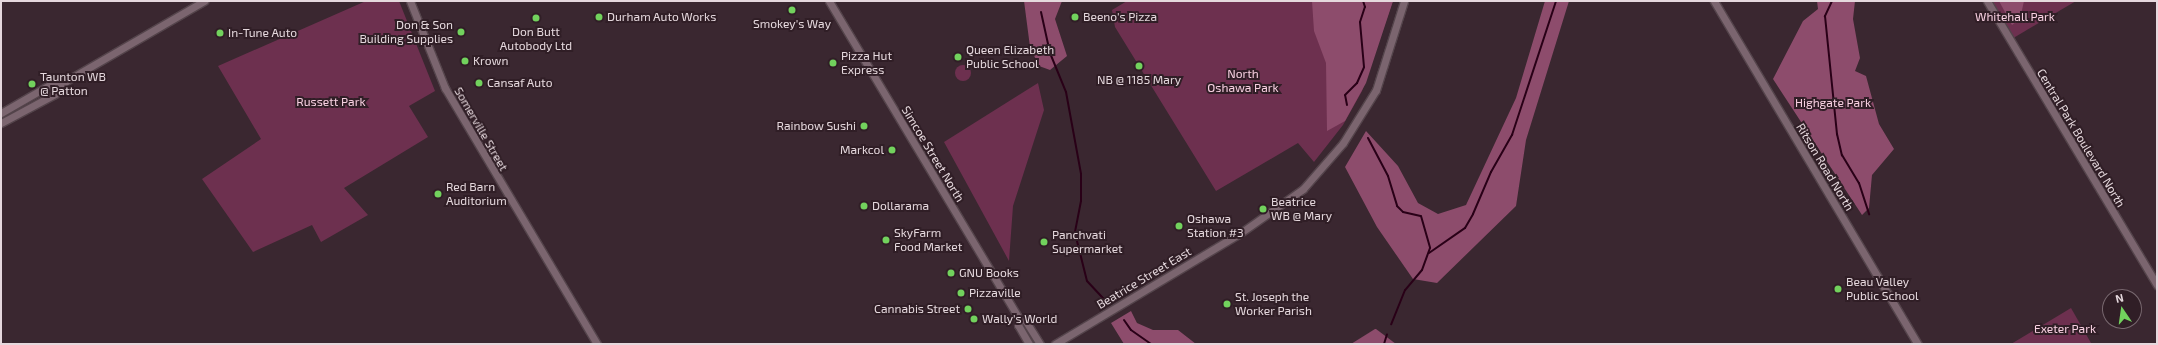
<!DOCTYPE html>
<style>
body{margin:0}
#map{position:relative;width:2158px;height:345px;overflow:hidden;background:#3a2730;font-family:"Exo 2",sans-serif}
div>[style]{position:absolute}
[style*='--x']{left:calc(var(--x)*1px);top:calc(var(--y)*1px);width:calc(var(--w)*1px);rotate:calc(var(--a)*1deg)}
.green>*{inset:0;background:#6d304f}
.round{border-radius:50%}
.forest>*{inset:0;background:#8d4c6c}
.stream>*{height:2px;margin:-1px;padding:0 1px;transform-origin:1px;border-radius:1px;background:#290017}
.roads{filter:drop-shadow(1px 0 #54444b) drop-shadow(-1px 0 #54444b) drop-shadow(0 1px #54444b) drop-shadow(0 -1px #54444b)}
.secondary>*{height:7px;margin:-3.5px;padding:0 3.5px;transform-origin:3.5px;border-radius:3.5px;background:#7b656f}
.dots>*{width:11px;height:11px;translate:-50% -50%;box-sizing:border-box;border:2px solid #301e26;border-radius:50%}
span{translate:-50% -50%;white-space:nowrap;text-align:center;line-height:1.15;-webkit-text-stroke:4px #301e26;paint-order:stroke}
.poi-label{font-size:12px;color:#e5d8dd}
.left{translate:0 -50%;text-align:left}
.right{translate:-100% -50%;text-align:right}
.park-label{font-size:12px;color:#f9d1e2}
.street-label{font-size:12px;color:#e5d8dd}
.frame{position:absolute;inset:0;border:2px solid #e5d8dd;pointer-events:none}
.north{position:absolute;left:2102px;top:289px;width:40px;height:40px;box-sizing:border-box;background:#301e26;border:1px solid #78686f;border-radius:50%;rotate:347deg;font-size:11px;font-weight:700;line-height:16px;text-align:center;color:#e5d8dd}
.north::after{content:'';display:block;margin:auto;width:14px;height:18px;background:#72d25d;clip-path:polygon(50% 0,100% 100%,50% 72%,0 100%)}
</style>
<div id="map">
<div class="green">
<div style="clip-path:polygon(366px 1px,399px 1px,435px 91px,409px 106px,428px 137px,344px 188px,368px 215px,321px 242px,312px 225px,253px 252px,202px 179px,261px 139px,218px 66px)"></div>
<div style="clip-path:polygon(1127px 1px,1393px 1px,1362px 91px,1343px 125px,1314px 162px,1298px 143px,1216px 191px,1115px 27px,1112px 10px)"></div>
<div style="clip-path:polygon(1987px 1px,2076px 1px,2010px 40px)"></div>
<div class="round" style="left:955px;top:65px;width:16px;height:16px"></div>
<div style="clip-path:polygon(1038px 83px,1044px 110px,1013px 206px,1009px 261px,944px 142px)"></div>
<div style="clip-path:polygon(2071px 308px,2091px 343px,2011px 344px)"></div>
</div>
<div class="forest">
<div style="clip-path:polygon(1024px 1px,1062px 1px,1055px 19px,1067px 56px,1050px 70px,1039px 66px,1030px 47px)"></div>
<div style="clip-path:polygon(1312px 1px,1393px 1px,1366px 83px,1345px 121px,1327px 131px,1326px 63px,1314px 31px)"></div>
<div style="clip-path:polygon(1545px 1px,1569px 1px,1526px 140px,1516px 206px,1437px 283px,1413px 279px,1377px 227px,1345px 167px,1366px 131px,1398px 166px,1418px 203px,1438px 214px,1466px 205px,1516px 98px)"></div>
<div style="clip-path:polygon(1817px 1px,1855px 1px,1853px 19px,1860px 58px,1855px 71px,1866px 76px,1879px 124px,1894px 149px,1872px 175px,1869px 208px,1862px 215px,1773px 79px,1803px 21px,1818px 9px)"></div>
<div style="clip-path:polygon(1999px 1px,2024px 1px,2020px 19px,2012px 25px)"></div>
<div style="clip-path:polygon(1131px 311px,1137px 323px,1153px 330px,1178px 330px,1196px 344px,1124px 344px,1111px 323px)"></div>
<div style="clip-path:polygon(1376px 329px,1396px 344px,1351px 344px,1375px 329px)"></div>
</div>
<div class="stream">
<div style="--x:1832;--y:1;--w:17;--a:115"></div>
<div style="--x:1825;--y:16;--w:119;--a:84.2"></div>
<div style="--x:1837;--y:134;--w:22;--a:77"></div>
<div style="--x:1842;--y:155;--w:33;--a:59"></div>
<div style="--x:1859;--y:183;--w:33;--a:72"></div>
<div style="--x:1041;--y:12;--w:42;--a:77.6"></div>
<div style="--x:1050;--y:53;--w:42;--a:67.7"></div>
<div style="--x:1066;--y:92;--w:83;--a:79.6"></div>
<div style="--x:1081;--y:174;--w:27;--a:90"></div>
<div style="--x:1081;--y:201;--w:33;--a:101"></div>
<div style="--x:1075;--y:233;--w:49;--a:76"></div>
<div style="--x:1087;--y:281;--w:25;--a:47"></div>
<div style="--x:1347;--y:105;--w:10;--a:-101"></div>
<div style="--x:1345;--y:95;--w:17;--a:-45"></div>
<div style="--x:1357;--y:83;--w:17;--a:-66"></div>
<div style="--x:1364;--y:67;--w:45;--a:-95.1"></div>
<div style="--x:1360;--y:22;--w:16;--a:-72"></div>
<div style="--x:1365;--y:7;--w:6;--a:-108"></div>
<div style="--x:1368;--y:138;--w:43;--a:62.2"></div>
<div style="--x:1388;--y:176;--w:31;--a:73"></div>
<div style="--x:1397;--y:206;--w:8;--a:45"></div>
<div style="--x:1403;--y:212;--w:18;--a:13"></div>
<div style="--x:1421;--y:216;--w:33;--a:74"></div>
<div style="--x:1430;--y:248;--w:23;--a:110"></div>
<div style="--x:1422;--y:270;--w:26;--a:130"></div>
<div style="--x:1405;--y:290;--w:37;--a:112"></div>
<div style="--x:1429;--y:253;--w:44;--a:-34.8"></div>
<div style="--x:1465;--y:228;--w:16;--a:-60"></div>
<div style="--x:1473;--y:214;--w:46;--a:-66.8"></div>
<div style="--x:1491;--y:172;--w:43;--a:-60.4"></div>
<div style="--x:1512;--y:135;--w:141;--a:-71.8"></div>
<div style="--x:1124;--y:320;--w:12;--a:55"></div>
<div style="--x:1131;--y:330;--w:24;--a:35"></div>
<div style="--x:1384;--y:344;--w:10;--a:-73"></div>
</div>
<div class="roads">
<div class="secondary">
<div style="--x:410;--y:1;--w:94;--a:68.1"></div>
<div style="--x:445;--y:88;--w:298;--a:59.3"></div>
<div style="--x:829;--y:1;--w:370;--a:59.1"></div>
<div style="--x:1019;--y:319;--w:6;--a:99"></div>
<div style="--x:1018;--y:325;--w:22;--a:60"></div>
<div style="--x:1714;--y:1;--w:399;--a:59.3"></div>
<div style="--x:1987;--y:1;--w:331;--a:59.1"></div>
<div style="--x:1;--y:113;--w:58;--a:-30.1"></div>
<div style="--x:51;--y:84;--w:15;--a:-11"></div>
<div style="--x:66;--y:81;--w:160;--a:-30.1"></div>
<div style="--x:1;--y:123;--w:61;--a:-28.2"></div>
<div style="--x:55;--y:94;--w:17;--a:-50"></div>
<div style="--x:1019;--y:319;--w:6;--a:9"></div>
<div style="--x:1025;--y:320;--w:28;--a:58"></div>
<div style="--x:1055;--y:344;--w:214;--a:-30.9"></div>
<div style="--x:1239;--y:234;--w:78;--a:-35.1"></div>
<div style="--x:1303;--y:189;--w:61;--a:-49"></div>
<div style="--x:1343;--y:143;--w:62;--a:-58.1"></div>
<div style="--x:1376;--y:90;--w:93;--a:-72.5"></div>
</div>
</div>
<div class="dots">
<div style="left:792px;top:10px;background:#72d25d"></div>
<div style="left:599px;top:17px;background:#72d25d"></div>
<div style="left:1075px;top:17px;background:#72d25d"></div>
<div style="left:536px;top:18px;background:#72d25d"></div>
<div style="left:461px;top:32px;background:#72d25d"></div>
<div style="left:220px;top:33px;background:#72d25d"></div>
<div style="left:958px;top:57px;background:#72d25d"></div>
<div style="left:465px;top:61px;background:#72d25d"></div>
<div style="left:833px;top:63px;background:#72d25d"></div>
<div style="left:1139px;top:66px;background:#72d25d"></div>
<div style="left:479px;top:83px;background:#72d25d"></div>
<div style="left:32px;top:84px;background:#72d25d"></div>
<div style="left:864px;top:126px;background:#72d25d"></div>
<div style="left:892px;top:150px;background:#72d25d"></div>
<div style="left:438px;top:194px;background:#72d25d"></div>
<div style="left:864px;top:206px;background:#72d25d"></div>
<div style="left:1263px;top:209px;background:#72d25d"></div>
<div style="left:1179px;top:226px;background:#72d25d"></div>
<div style="left:886px;top:240px;background:#72d25d"></div>
<div style="left:1044px;top:242px;background:#72d25d"></div>
<div style="left:951px;top:273px;background:#72d25d"></div>
<div style="left:1838px;top:289px;background:#72d25d"></div>
<div style="left:961px;top:293px;background:#72d25d"></div>
<div style="left:1227px;top:304px;background:#72d25d"></div>
<div style="left:968px;top:309px;background:#72d25d"></div>
<div style="left:974px;top:319px;background:#72d25d"></div>
</div>
<div class="poi-label">
<span class="left" style="left:607px;top:17px">Durham Auto Works</span>
<span class="left" style="left:1083px;top:17px">Beeno's Pizza</span>
<span style="left:792px;top:24px">Smokey's Way</span>
<span class="right" style="left:453px;top:32px">Don &amp; Son<br>Building Supplies</span>
<span style="left:536px;top:39px">Don Butt<br>Autobody Ltd</span>
<span class="left" style="left:228px;top:33px">In-Tune Auto</span>
<span class="left" style="left:966px;top:57px">Queen Elizabeth<br>Public School</span>
<span class="left" style="left:841px;top:63px">Pizza Hut<br>Express</span>
<span class="left" style="left:473px;top:61px">Krown</span>
<span class="left" style="left:40px;top:84px">Taunton WB<br>@ Patton</span>
<span style="left:1139px;top:80px">NB @ 1185 Mary</span>
<span class="left" style="left:487px;top:83px">Cansaf Auto</span>
<span class="right" style="left:856px;top:126px">Rainbow Sushi</span>
<span class="right" style="left:884px;top:150px">Markcol</span>
<span class="left" style="left:446px;top:194px">Red Barn<br>Auditorium</span>
<span class="left" style="left:1271px;top:209px">Beatrice<br>WB @ Mary</span>
<span class="left" style="left:872px;top:206px">Dollarama</span>
<span class="left" style="left:1187px;top:226px">Oshawa<br>Station #3</span>
<span class="left" style="left:894px;top:240px">SkyFarm<br>Food Market</span>
<span class="left" style="left:1052px;top:242px">Panchvati<br>Supermarket</span>
<span class="left" style="left:959px;top:273px">GNU Books</span>
<span class="left" style="left:1846px;top:289px">Beau Valley<br>Public School</span>
<span class="left" style="left:969px;top:293px">Pizzaville</span>
<span class="left" style="left:1235px;top:304px">St. Joseph the<br>Worker Parish</span>
<span class="right" style="left:960px;top:309px">Cannabis Street</span>
<span class="left" style="left:982px;top:319px">Wally's World</span>
</div>
<div class="park-label">
<span style="left:2015px;top:17px">Whitehall Park</span>
<span style="left:1243px;top:81px">North<br>Oshawa Park</span>
<span style="left:331px;top:102px">Russett Park</span>
<span style="left:1833px;top:103px">Highgate Park</span>
<span style="left:2065px;top:329px">Exeter Park</span>
</div>
<div class="street-label">
<span style="left:481px;top:129px;rotate:60deg">Somerville Street</span>
<span style="left:2081px;top:138px;rotate:59deg">Central Park Boulevard North</span>
<span style="left:933px;top:154px;rotate:59deg">Simcoe Street North</span>
<span style="left:1825px;top:167px;rotate:59deg">Ritson Road North</span>
<span style="left:1144px;top:278px;rotate:-31deg">Beatrice Street East</span>
</div>
<div class="frame"></div>
<div class="north">N</div>
</div>
